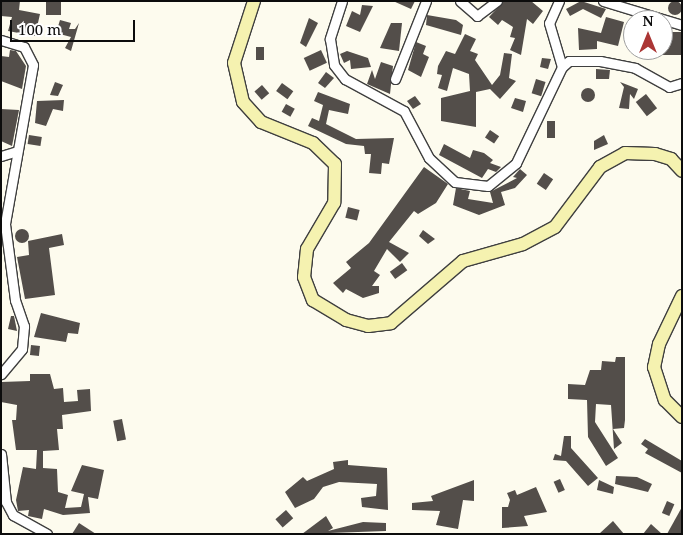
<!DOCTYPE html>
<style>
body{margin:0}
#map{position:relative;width:683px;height:535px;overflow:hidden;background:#fdfbee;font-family:"Noto Serif",serif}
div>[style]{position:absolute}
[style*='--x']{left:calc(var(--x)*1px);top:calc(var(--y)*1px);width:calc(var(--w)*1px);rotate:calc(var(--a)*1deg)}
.building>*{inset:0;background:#534e4a;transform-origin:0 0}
.round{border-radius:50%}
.roads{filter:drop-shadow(1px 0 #3f3f3f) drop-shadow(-1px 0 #3f3f3f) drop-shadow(0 1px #3f3f3f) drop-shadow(0 -1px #3f3f3f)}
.street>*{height:9px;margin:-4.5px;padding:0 4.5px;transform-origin:4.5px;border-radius:4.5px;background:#fff}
.secondary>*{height:12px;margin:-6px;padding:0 6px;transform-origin:6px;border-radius:6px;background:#f5f2b0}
span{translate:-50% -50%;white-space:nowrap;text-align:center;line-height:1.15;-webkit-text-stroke:5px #fff;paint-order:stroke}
.frame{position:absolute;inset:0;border:2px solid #0c0c0c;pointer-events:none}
.north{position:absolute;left:623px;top:10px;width:50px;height:50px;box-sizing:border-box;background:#fff;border:1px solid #9e9e9e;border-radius:50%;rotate:0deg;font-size:14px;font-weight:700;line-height:20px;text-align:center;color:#0c0c0c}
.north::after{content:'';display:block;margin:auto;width:18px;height:22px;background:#ab3635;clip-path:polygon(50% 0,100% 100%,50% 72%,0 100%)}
.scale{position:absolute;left:10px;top:20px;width:125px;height:22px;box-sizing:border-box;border:2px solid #0c0c0c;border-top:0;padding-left:6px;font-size:15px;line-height:18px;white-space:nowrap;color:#0c0c0c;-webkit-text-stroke:4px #fff;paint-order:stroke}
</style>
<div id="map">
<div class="building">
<div class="round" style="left:668px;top:1px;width:14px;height:14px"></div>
<div style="clip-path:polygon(1px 1px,20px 1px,19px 10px,40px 14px,35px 36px,8px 31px,12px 17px,1px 16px)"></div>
<div style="left:46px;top:1px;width:15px;height:14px"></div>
<div style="clip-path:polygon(393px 1px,415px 1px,411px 9px)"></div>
<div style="clip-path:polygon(504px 1px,531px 1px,543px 11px,533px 24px,527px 19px,521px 55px,510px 50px,515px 38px,510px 37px,513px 27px,502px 20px,498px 25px,489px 17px)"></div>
<div style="clip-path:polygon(581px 1px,606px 9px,601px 18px,583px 9px,570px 16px,566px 9px)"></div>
<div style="clip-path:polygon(362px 5px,373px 6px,360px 32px,346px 26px,352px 11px,360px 15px)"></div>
<div style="clip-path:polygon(427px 15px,456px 20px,463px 25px,461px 35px,426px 25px)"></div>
<div style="clip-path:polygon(606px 17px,624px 22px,618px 46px,597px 41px,597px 49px,579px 50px,578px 28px,601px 33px)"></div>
<div style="clip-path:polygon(309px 18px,318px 23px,306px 47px,300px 43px)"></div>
<div style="clip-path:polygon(60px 20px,71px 23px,69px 29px,75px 29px,79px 23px,71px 51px,65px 48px,71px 37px,56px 33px)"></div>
<div style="clip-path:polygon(391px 23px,402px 23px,399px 51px,380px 48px)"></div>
<div style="left:682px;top:32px;width:23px;height:19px;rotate:90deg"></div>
<div style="clip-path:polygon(465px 34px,476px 39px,470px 51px,478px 54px,475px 60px,492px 85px,500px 75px,504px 53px,512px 54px,509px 78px,516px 81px,500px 99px,490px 89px,476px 92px,476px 127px,441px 121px,441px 98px,470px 91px,469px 74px,453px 68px,447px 91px,438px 88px,442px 75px,437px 74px,438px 66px,446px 51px,455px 54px)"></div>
<div style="clip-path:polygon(416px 42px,426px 46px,423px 54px,429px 57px,421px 77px,408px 70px)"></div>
<div style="left:256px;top:47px;width:8px;height:13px"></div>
<div style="clip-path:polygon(10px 50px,16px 51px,26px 66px,22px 89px,1px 81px,1px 56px,9px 57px)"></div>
<div style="left:321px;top:50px;width:14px;height:19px;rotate:65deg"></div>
<div style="clip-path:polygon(347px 51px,368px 58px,371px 67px,351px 69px,350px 60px,344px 63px,340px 54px)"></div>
<div style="clip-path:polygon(542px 58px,551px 59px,548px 69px,540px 67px)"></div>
<div style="clip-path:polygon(381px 62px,393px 66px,390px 94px,367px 84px,372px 70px,375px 79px)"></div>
<div style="clip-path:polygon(596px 69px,610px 70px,609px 79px,596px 79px)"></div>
<div style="clip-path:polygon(326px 72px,334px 78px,325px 88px,318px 83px)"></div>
<div style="left:536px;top:79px;width:10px;height:15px;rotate:17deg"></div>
<div style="clip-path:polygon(55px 82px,63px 85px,58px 96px,50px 95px)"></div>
<div style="clip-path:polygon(620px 82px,638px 89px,634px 99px,630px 94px,629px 109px,619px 108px,624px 87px)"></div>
<div style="left:282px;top:83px;width:14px;height:10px;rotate:36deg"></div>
<div style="left:262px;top:85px;width:11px;height:10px;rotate:49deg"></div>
<div class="round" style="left:581px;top:88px;width:14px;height:14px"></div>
<div style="clip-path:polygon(318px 92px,350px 104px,348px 114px,329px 110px,326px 124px,356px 139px,394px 138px,389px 164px,382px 163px,381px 174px,369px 173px,371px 154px,365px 154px,364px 146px,346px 144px,308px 126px,312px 118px,319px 121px,323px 105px,314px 101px)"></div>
<div style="left:646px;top:94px;width:18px;height:13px;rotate:52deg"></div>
<div style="clip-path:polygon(415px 96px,421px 104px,413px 109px,407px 101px)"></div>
<div style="clip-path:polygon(515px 98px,526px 101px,523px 112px,511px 108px)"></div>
<div style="clip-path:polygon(64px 100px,63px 111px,53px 109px,46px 126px,35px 123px,37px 101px)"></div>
<div style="left:286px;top:104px;width:10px;height:9px;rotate:29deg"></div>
<div style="clip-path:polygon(1px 109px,19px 110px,12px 146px,1px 141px)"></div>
<div style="left:547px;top:121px;width:8px;height:17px"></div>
<div style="left:490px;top:130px;width:11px;height:9px;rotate:34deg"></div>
<div style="left:29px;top:135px;width:13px;height:9px;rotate:9deg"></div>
<div style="clip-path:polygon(604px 135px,608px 144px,594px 150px,594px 141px)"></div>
<div style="clip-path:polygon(444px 144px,470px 158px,473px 150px,484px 153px,493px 160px,490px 163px,501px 167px,496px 172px,488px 169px,482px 178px,439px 155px)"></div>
<div style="clip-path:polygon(424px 167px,448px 184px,436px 203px,418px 214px,414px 211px,389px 242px,409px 253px,400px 262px,387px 249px,374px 271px,380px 275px,372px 286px,379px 286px,379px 293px,363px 298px,346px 289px,343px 293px,333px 283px,351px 268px,346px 262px,369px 243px)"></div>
<div style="clip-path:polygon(520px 169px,527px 175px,515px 188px,501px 192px,505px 205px,479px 215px,453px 205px,456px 188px,470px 191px,468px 199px,493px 203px,490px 192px,517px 178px,513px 177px)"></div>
<div style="left:544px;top:173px;width:11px;height:13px;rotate:34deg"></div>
<div style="left:348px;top:207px;width:12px;height:11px;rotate:14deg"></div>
<div class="round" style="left:15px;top:229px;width:14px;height:14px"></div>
<div style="clip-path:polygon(423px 230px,435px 239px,428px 244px,419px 236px)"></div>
<div style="clip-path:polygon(62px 234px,64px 245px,49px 248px,55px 295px,25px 299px,17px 257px,29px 255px,28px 241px)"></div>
<div style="left:402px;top:263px;width:9px;height:15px;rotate:54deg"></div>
<div style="clip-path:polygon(41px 313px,80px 323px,78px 334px,68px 333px,66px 342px,34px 337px)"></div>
<div style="clip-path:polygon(11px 316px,14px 316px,17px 331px,8px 329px)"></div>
<div style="left:31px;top:345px;width:9px;height:10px;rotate:6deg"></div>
<div style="clip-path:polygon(616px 357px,625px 357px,625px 420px,624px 428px,613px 429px,622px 443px,614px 449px,611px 405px,596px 404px,595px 422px,618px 458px,606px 466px,588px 437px,587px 400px,568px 399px,568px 384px,585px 385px,590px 370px,601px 370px,602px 361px,615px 362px)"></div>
<div style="clip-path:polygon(30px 374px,50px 374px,54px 389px,63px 388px,64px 402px,78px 401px,77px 390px,90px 389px,91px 411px,62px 415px,63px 429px,57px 429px,59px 450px,43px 451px,43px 468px,57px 469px,58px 492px,68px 495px,65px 508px,81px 507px,84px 494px,71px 491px,82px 465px,104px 470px,98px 499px,88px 497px,90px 513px,63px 515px,44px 509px,42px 519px,28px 516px,29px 510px,18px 511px,16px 500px,23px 467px,36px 469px,37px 450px,16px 450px,12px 420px,16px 420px,17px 405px,1px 402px,1px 382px,30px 381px)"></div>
<div style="left:122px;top:419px;width:21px;height:9px;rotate:79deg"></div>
<div style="clip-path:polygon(564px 436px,571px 436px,571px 448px,598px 478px,588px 486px,566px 461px,553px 460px,555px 454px,561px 456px)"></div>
<div style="clip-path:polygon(645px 439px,682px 461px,682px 473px,645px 453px,648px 449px,641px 444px)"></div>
<div style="clip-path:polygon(348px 460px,348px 465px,387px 468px,388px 510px,362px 507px,361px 498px,376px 496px,377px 484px,339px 482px,323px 487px,314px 499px,295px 508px,285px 492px,303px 477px,307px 481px,334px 469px,333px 462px)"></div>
<div style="clip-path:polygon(616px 476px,637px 477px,652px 484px,648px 492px,615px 484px)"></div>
<div style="left:560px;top:479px;width:12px;height:7px;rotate:66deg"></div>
<div style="clip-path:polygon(474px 480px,474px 501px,463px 500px,458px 529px,436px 525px,440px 511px,412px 510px,412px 503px,433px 501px,431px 496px)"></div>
<div style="clip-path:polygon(599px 480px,614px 487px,613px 494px,597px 490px)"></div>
<div style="clip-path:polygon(536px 487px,547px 512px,524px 516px,528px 526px,502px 528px,502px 507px,508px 507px,510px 500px,507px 493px,515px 490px,517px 495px)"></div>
<div style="left:667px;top:501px;width:8px;height:13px;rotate:23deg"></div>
<div style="clip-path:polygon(682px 507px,682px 534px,667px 534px)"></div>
<div style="left:286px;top:510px;width:11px;height:14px;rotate:49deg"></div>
<div style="clip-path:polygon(326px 516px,333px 528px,328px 531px,363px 522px,386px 523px,386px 531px,302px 534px)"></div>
<div style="clip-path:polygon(613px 521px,624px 534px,599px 534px)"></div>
<div style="clip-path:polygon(79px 523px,96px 534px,72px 534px)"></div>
<div style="clip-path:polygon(651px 524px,662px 534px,643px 534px)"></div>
</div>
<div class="roads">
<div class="street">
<div style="--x:342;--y:1;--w:40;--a:108"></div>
<div style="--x:330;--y:39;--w:26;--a:81"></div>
<div style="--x:334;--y:65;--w:18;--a:52"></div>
<div style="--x:345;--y:79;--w:67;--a:28.5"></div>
<div style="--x:404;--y:111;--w:53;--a:62"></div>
<div style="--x:429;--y:158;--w:35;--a:43"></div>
<div style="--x:455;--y:182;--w:33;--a:7"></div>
<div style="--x:488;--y:186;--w:36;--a:-39"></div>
<div style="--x:516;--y:163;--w:106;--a:-64.4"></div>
<div style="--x:562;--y:67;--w:9;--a:-41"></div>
<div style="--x:569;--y:61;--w:31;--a:0"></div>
<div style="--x:600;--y:61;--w:36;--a:11"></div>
<div style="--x:635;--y:68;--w:39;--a:29"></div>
<div style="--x:669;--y:87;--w:14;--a:-17"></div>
<div style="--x:460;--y:1;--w:23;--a:41"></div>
<div style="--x:477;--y:16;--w:25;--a:-37"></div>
<div style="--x:559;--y:1;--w:24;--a:114"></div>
<div style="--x:549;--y:23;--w:46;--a:73.5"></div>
<div style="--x:603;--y:1;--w:83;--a:16.9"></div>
<div style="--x:1;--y:40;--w:24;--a:17"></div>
<div style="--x:24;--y:47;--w:20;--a:63"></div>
<div style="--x:33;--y:65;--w:161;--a:100"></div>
<div style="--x:5;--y:224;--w:77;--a:82.5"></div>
<div style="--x:15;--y:300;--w:28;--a:71"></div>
<div style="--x:24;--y:326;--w:23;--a:95"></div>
<div style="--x:22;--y:349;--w:33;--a:130"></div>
<div style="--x:395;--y:79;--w:84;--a:-68.3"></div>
<div style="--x:1;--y:156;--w:17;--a:-17"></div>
<div style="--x:1;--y:454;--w:48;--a:84.1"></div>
<div style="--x:6;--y:502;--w:15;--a:62"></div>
<div style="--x:13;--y:515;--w:39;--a:29"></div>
</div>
<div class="secondary">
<div style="--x:254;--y:1;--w:65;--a:107.9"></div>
<div style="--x:234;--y:63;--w:40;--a:77"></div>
<div style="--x:243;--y:102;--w:27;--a:48"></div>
<div style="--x:261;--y:122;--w:56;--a:22"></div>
<div style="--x:313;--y:143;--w:30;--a:44"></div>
<div style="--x:335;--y:164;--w:39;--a:91"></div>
<div style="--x:334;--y:203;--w:53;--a:120.4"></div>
<div style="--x:307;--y:249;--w:28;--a:96"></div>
<div style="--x:304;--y:277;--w:25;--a:69"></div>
<div style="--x:313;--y:300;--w:39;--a:31"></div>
<div style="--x:346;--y:320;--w:23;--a:15"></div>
<div style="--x:368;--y:326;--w:23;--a:-7"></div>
<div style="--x:391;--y:323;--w:95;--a:-40.7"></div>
<div style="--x:463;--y:261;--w:62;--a:-15.8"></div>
<div style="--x:523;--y:244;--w:36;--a:-28"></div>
<div style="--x:555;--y:227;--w:75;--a:-53.1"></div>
<div style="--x:600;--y:167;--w:29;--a:-29"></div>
<div style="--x:625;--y:153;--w:30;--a:2"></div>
<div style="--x:655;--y:154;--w:17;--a:17"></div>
<div style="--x:671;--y:159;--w:16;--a:47"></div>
<div style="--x:682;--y:296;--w:53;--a:115.6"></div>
<div style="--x:659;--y:344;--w:24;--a:102"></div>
<div style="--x:654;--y:367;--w:35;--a:72"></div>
<div style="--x:665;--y:400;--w:24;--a:45"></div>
</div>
</div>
<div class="frame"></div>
<div class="north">N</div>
<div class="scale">100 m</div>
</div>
